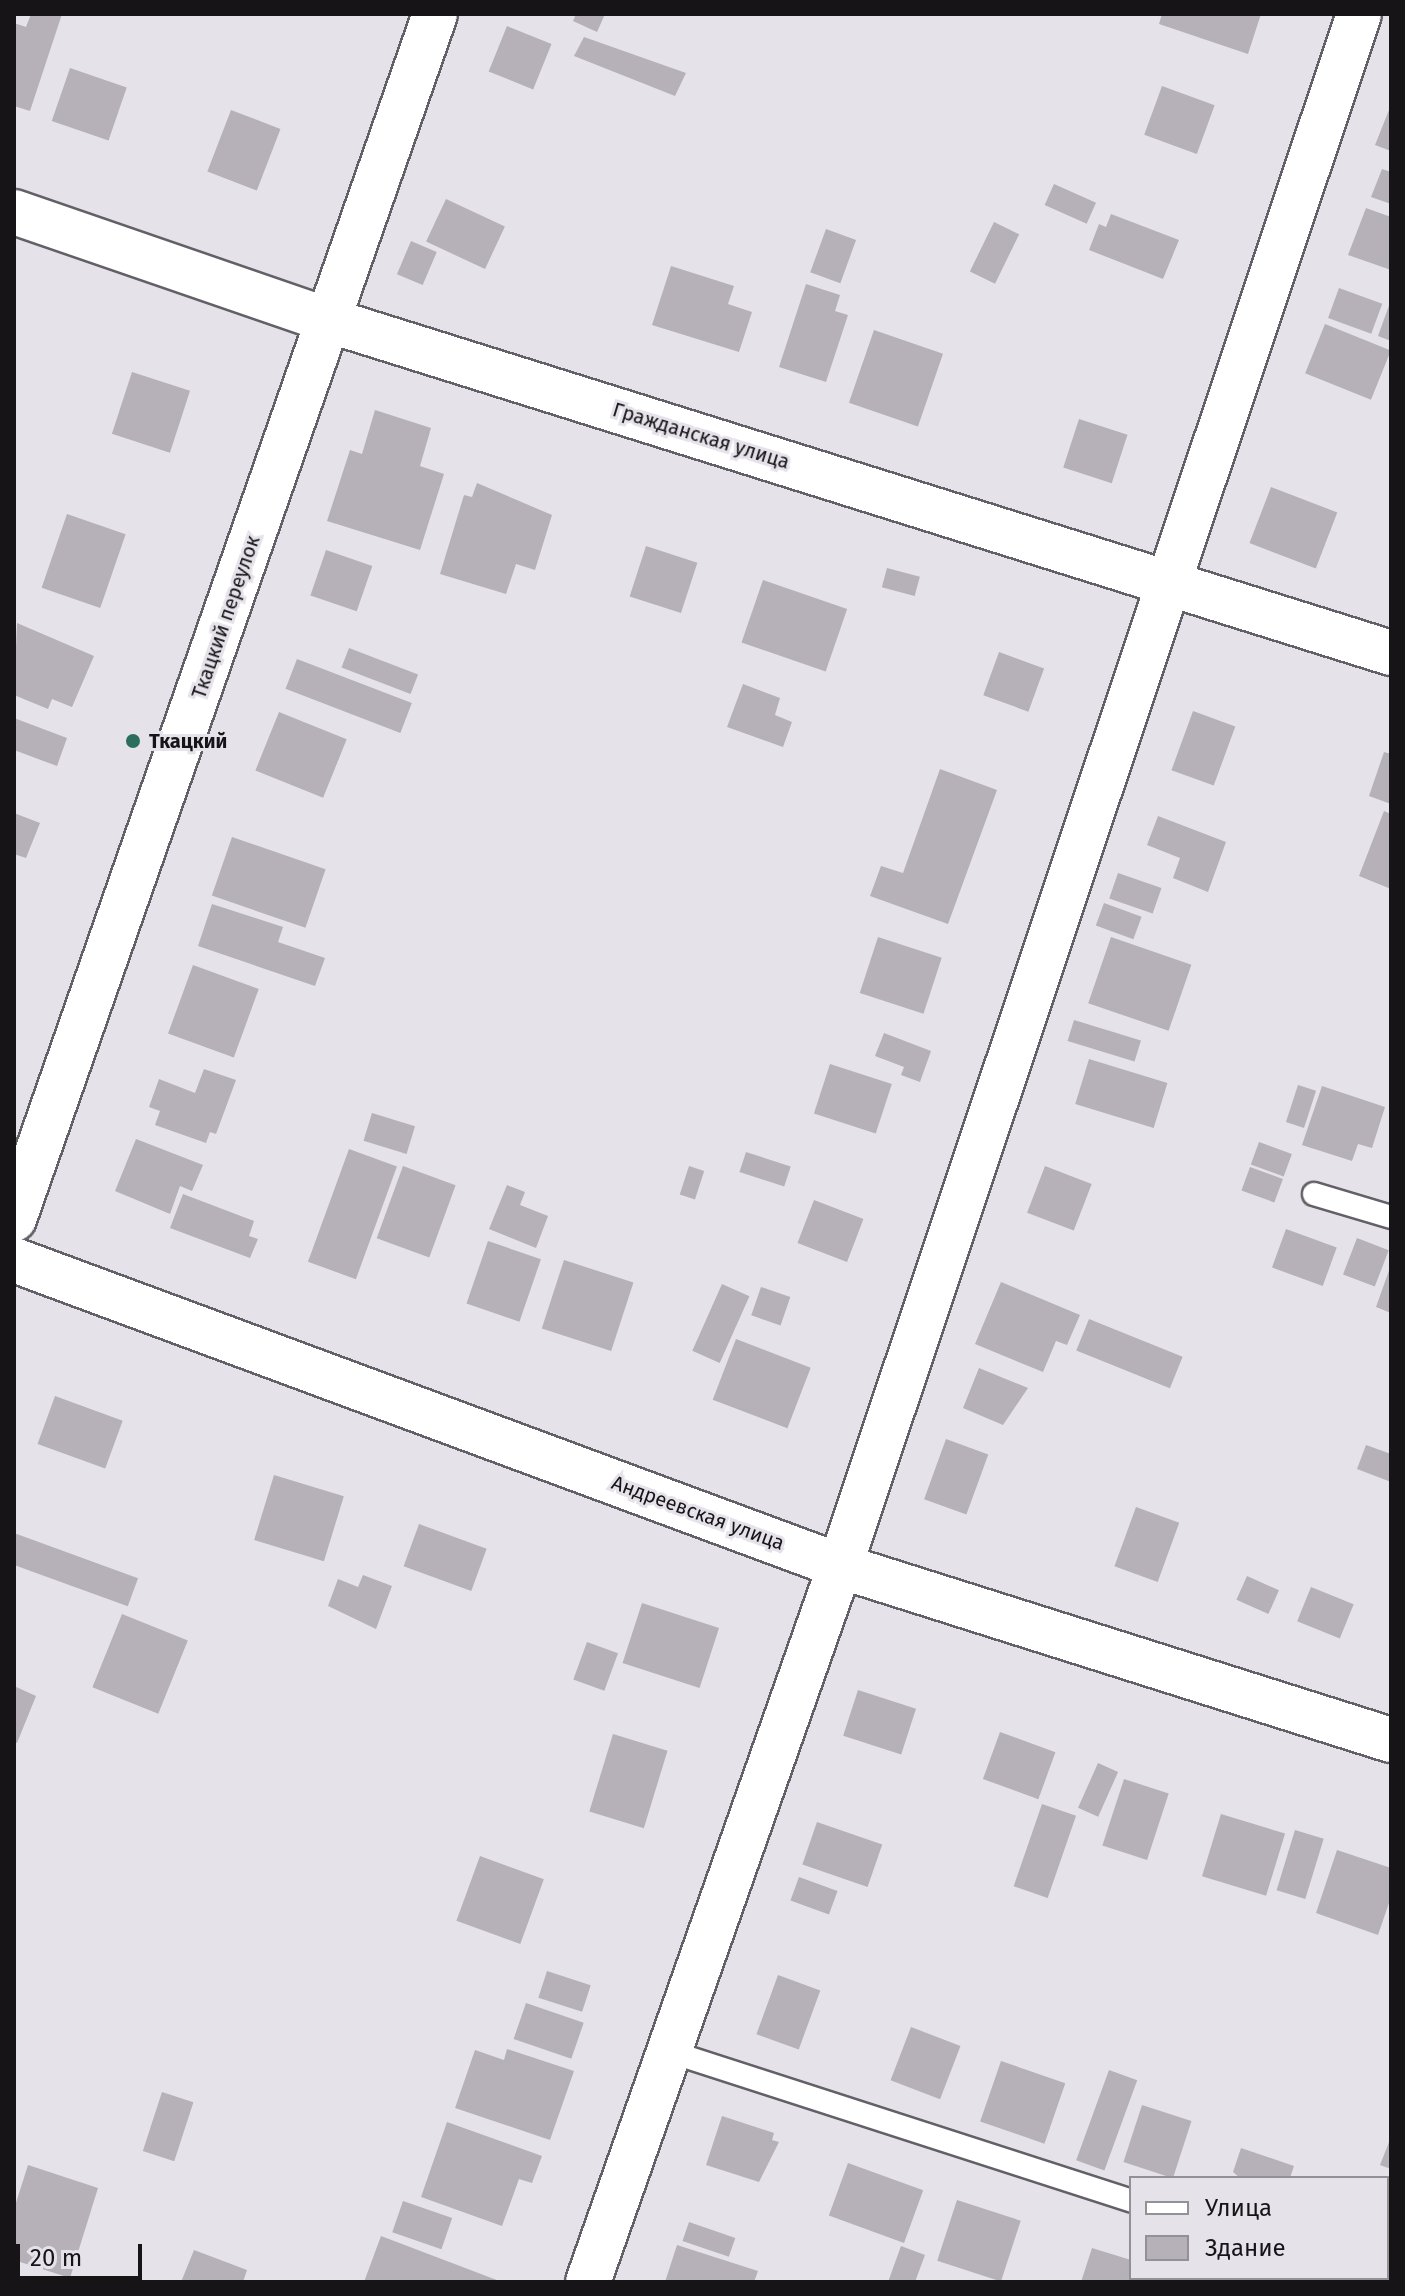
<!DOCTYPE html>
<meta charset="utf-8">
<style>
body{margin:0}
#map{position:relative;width:1405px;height:2296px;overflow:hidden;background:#e6e2ea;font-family:"Fira Sans",sans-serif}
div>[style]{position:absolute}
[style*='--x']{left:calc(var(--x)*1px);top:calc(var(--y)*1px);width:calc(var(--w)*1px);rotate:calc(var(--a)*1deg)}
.building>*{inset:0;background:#b6b1b8;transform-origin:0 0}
.roads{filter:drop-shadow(2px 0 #636067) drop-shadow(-2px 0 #636067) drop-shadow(0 2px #636067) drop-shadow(0 -2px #636067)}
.service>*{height:22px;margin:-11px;padding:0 11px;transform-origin:11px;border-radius:11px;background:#fff}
.minor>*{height:44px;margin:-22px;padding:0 22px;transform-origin:22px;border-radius:22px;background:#fff}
.tertiary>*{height:44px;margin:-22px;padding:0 22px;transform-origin:22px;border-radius:22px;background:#fff}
.dots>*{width:22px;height:22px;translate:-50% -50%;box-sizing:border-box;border:4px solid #e6e2ea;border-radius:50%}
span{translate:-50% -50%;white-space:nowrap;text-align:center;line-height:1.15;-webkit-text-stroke:6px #e6e2ea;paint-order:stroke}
.street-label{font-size:20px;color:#161417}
.poi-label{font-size:20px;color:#161417;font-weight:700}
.left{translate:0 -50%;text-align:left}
.frame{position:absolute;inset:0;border:16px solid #161417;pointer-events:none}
.legend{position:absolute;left:1129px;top:2176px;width:260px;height:104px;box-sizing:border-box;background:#e6e2ea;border:2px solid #939096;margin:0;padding:10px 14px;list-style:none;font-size:24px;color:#161417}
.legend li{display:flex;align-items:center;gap:16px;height:40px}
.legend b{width:40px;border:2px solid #939096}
.scale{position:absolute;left:16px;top:2244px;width:126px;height:36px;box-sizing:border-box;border:4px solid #161417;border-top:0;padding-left:10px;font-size:24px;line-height:28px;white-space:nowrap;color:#161417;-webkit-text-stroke:6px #e6e2ea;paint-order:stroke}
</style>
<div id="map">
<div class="building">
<div style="clip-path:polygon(31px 14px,62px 14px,30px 111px,14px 106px,14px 23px,26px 27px)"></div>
<div style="clip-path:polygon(576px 14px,605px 14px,597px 32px,573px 21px)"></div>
<div style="clip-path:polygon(1162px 14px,1261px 14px,1248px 54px,1159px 24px)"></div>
<div style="left:507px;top:26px;width:48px;height:49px;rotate:22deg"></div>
<div style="clip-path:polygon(584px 37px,686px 73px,675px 96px,574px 56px)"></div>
<div style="left:70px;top:68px;width:60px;height:56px;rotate:19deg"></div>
<div style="left:1162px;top:86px;width:56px;height:52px;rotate:20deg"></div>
<div style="clip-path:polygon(1391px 105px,1391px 151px,1375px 145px)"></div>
<div style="left:231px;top:110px;width:53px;height:66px;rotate:21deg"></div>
<div style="clip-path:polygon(1382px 169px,1391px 172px,1391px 204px,1371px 197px)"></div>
<div style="left:1054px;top:184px;width:46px;height:23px;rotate:24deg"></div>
<div style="left:446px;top:199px;width:65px;height:47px;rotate:25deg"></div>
<div style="clip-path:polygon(1366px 208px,1391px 217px,1391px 270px,1348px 255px)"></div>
<div style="clip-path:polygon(1111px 214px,1179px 240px,1163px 279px,1089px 250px,1099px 224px,1106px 227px)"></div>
<div style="left:994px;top:222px;width:28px;height:55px;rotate:26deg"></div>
<div style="left:826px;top:229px;width:32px;height:46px;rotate:20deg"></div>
<div style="left:411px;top:241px;width:28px;height:36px;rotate:23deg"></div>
<div style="clip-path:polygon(671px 266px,734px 286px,728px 304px,752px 312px,739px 352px,652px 325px)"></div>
<div style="clip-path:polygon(806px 284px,840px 295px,835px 311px,848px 315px,826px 382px,779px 367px)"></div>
<div style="left:1339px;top:288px;width:46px;height:32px;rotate:20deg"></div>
<div style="clip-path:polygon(1391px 300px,1391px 341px,1378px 336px)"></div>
<div style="left:1325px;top:324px;width:71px;height:53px;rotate:22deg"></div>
<div style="left:874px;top:330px;width:73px;height:77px;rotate:19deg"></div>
<div style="left:132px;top:372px;width:61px;height:65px;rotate:18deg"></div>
<div style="clip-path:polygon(375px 410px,431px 428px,420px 466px,444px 474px,420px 550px,327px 521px,350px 450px,362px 454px)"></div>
<div style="left:1079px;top:419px;width:51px;height:51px;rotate:18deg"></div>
<div style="clip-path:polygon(477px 483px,552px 515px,535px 570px,516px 564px,506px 594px,440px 574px,464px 495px,472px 497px)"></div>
<div style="left:1271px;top:487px;width:71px;height:60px;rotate:21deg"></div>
<div style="left:67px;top:514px;width:62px;height:78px;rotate:19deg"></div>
<div style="left:646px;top:546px;width:54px;height:53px;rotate:18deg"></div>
<div style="left:326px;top:550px;width:49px;height:48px;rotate:19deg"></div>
<div style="left:887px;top:568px;width:34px;height:20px;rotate:15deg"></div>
<div style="left:763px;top:580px;width:89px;height:66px;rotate:19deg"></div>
<div style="clip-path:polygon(17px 623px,94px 656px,72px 707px,52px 699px,48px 709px,14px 695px)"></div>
<div style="left:349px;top:648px;width:74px;height:21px;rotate:21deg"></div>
<div style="left:999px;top:652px;width:48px;height:46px;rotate:20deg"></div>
<div style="left:297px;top:659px;width:123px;height:32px;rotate:21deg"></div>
<div style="clip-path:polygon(743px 684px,780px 698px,775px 715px,792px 722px,783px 747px,727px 727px)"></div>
<div style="left:1193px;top:711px;width:45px;height:63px;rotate:20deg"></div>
<div style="left:279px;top:712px;width:73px;height:63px;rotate:22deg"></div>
<div style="clip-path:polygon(14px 718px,67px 738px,57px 766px,14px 750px)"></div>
<div style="clip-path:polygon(1384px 752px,1391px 754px,1391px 804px,1369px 796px)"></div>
<div style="clip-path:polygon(940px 769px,997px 790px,948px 924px,870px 896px,881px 866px,903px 873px)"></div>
<div style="clip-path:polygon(1384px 811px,1391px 814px,1391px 889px,1359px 876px)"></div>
<div style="clip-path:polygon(14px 813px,40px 823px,26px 858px,14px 854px)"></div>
<div style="clip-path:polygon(1158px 816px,1226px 842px,1208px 892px,1173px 878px,1180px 858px,1147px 845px)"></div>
<div style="left:232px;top:837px;width:99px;height:62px;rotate:19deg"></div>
<div style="left:1118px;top:873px;width:46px;height:27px;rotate:19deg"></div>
<div style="left:1104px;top:903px;width:40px;height:24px;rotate:20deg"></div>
<div style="clip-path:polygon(212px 904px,283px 927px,278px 942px,325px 958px,315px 986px,198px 946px)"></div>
<div style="left:878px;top:937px;width:67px;height:59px;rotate:18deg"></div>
<div style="left:1111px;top:937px;width:85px;height:70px;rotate:19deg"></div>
<div style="left:193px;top:965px;width:70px;height:73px;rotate:20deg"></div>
<div style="left:1074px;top:1020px;width:70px;height:22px;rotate:17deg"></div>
<div style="clip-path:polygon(884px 1033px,931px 1051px,920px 1082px,901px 1075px,904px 1067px,875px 1056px)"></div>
<div style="left:1089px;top:1059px;width:82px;height:47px;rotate:17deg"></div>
<div style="left:830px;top:1064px;width:65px;height:52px;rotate:18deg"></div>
<div style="clip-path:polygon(204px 1069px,236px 1080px,216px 1134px,210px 1132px,206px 1143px,155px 1125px,160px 1111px,149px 1107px,159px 1079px,195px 1093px)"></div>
<div style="left:1298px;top:1085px;width:19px;height:39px;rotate:18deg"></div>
<div style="clip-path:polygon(1322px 1086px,1385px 1107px,1372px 1148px,1358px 1144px,1352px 1161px,1302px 1145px)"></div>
<div style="left:372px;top:1113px;width:45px;height:29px;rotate:17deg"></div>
<div style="clip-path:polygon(136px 1139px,203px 1165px,192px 1191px,180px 1186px,170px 1214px,115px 1191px)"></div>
<div style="left:1259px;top:1142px;width:35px;height:24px;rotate:20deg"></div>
<div style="left:349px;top:1149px;width:51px;height:120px;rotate:20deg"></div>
<div style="left:746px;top:1152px;width:47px;height:21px;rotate:18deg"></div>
<div style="left:403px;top:1166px;width:56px;height:77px;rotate:20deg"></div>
<div style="left:689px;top:1166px;width:16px;height:30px;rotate:18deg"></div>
<div style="left:1045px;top:1166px;width:50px;height:50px;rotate:21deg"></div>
<div style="left:1250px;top:1167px;width:35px;height:25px;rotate:20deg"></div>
<div style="clip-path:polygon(507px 1185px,525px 1192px,520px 1205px,548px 1216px,536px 1248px,489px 1229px)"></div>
<div style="clip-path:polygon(183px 1194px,254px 1221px,249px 1236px,258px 1239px,250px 1258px,170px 1228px)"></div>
<div style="left:814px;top:1200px;width:53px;height:46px;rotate:21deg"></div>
<div style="left:1286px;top:1229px;width:54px;height:41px;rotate:20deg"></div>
<div style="left:1357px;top:1238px;width:34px;height:39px;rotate:21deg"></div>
<div style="left:488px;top:1241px;width:56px;height:66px;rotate:19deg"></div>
<div style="left:564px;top:1260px;width:73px;height:72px;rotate:18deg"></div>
<div style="clip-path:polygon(1391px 1265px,1391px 1313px,1376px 1307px)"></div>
<div style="clip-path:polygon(1001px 1282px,1080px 1315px,1067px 1345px,1056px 1341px,1043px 1372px,975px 1344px)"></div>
<div style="left:722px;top:1284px;width:30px;height:73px;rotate:24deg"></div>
<div style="left:761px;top:1287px;width:31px;height:30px;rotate:19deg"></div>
<div style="left:1089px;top:1319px;width:101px;height:34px;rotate:22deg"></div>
<div style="left:736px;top:1339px;width:80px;height:65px;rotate:21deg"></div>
<div style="clip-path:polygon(979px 1368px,1028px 1388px,1003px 1425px,963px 1408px)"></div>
<div style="left:55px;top:1396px;width:72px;height:51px;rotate:20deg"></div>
<div style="left:946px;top:1439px;width:45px;height:64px;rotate:20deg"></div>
<div style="clip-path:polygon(1366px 1445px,1391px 1454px,1391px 1482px,1357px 1469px)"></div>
<div style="left:274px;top:1475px;width:73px;height:68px;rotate:17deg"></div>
<div style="left:1136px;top:1507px;width:46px;height:63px;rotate:20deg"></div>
<div style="left:419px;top:1524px;width:72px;height:45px;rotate:20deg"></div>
<div style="left:14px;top:1533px;width:132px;height:30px;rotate:20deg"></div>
<div style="clip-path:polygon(363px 1575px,392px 1586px,376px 1629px,328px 1606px,338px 1579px,358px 1587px)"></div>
<div style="left:1247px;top:1576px;width:35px;height:26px;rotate:24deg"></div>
<div style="left:1311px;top:1587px;width:46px;height:37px;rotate:22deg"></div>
<div style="left:642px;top:1603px;width:81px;height:63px;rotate:18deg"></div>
<div style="left:122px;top:1614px;width:71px;height:79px;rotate:22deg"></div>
<div style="left:587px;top:1642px;width:33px;height:40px;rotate:20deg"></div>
<div style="clip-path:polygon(14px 1686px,36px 1696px,17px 1743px,14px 1742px)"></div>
<div style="left:858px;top:1690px;width:61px;height:48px;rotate:18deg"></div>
<div style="left:1000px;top:1732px;width:59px;height:50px;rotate:20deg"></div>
<div style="left:613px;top:1734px;width:57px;height:81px;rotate:17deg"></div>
<div style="left:1098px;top:1763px;width:22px;height:49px;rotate:24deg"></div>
<div style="left:1124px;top:1779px;width:47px;height:70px;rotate:18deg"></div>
<div style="left:1042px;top:1804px;width:36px;height:87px;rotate:19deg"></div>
<div style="left:1221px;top:1814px;width:67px;height:65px;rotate:17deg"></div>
<div style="left:817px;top:1822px;width:69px;height:45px;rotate:19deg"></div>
<div style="left:1295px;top:1830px;width:30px;height:63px;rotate:17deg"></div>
<div style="clip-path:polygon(1337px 1850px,1391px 1868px,1391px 1897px,1378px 1935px,1316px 1913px)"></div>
<div style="left:480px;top:1856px;width:68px;height:69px;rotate:20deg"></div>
<div style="left:799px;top:1877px;width:41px;height:25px;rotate:20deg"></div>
<div style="left:547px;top:1971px;width:46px;height:28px;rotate:18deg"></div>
<div style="left:778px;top:1975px;width:45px;height:63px;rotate:20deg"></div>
<div style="left:526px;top:2003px;width:61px;height:38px;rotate:19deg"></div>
<div style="left:911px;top:2027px;width:53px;height:57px;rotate:21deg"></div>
<div style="clip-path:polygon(507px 2049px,574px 2071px,550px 2140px,455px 2108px,475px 2050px,504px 2060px)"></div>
<div style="left:1001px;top:2061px;width:68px;height:64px;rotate:19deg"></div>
<div style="left:1109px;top:2070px;width:30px;height:96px;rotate:20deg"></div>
<div style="left:162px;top:2092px;width:33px;height:62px;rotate:18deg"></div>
<div style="left:1142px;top:2105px;width:52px;height:60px;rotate:18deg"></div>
<div style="clip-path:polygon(722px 2116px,774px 2133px,772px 2140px,779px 2142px,759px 2182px,706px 2165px)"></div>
<div style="clip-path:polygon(447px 2122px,542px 2156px,532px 2183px,519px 2179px,502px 2226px,421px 2197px)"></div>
<div style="clip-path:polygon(1391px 2137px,1391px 2169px,1380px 2165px)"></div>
<div style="clip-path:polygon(1241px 2148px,1294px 2166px,1290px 2178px,1240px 2178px,1233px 2172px)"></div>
<div style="left:848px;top:2163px;width:80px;height:56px;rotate:20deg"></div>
<div style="clip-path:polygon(28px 2165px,98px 2188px,70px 2278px,14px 2260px,14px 2209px)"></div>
<div style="left:957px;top:2200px;width:67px;height:64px;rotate:18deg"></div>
<div style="left:403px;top:2201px;width:52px;height:33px;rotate:19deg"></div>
<div style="left:1387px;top:2202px;width:4px;height:54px;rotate:14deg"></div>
<div style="left:689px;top:2222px;width:49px;height:20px;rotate:19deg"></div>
<div style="clip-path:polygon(381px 2236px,502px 2282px,364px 2282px)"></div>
<div style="clip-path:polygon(677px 2245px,758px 2271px,754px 2282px,665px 2282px)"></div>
<div style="clip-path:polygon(901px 2246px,925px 2255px,915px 2282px,888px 2282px)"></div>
<div style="clip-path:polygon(1092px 2248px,1131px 2260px,1131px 2278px,1147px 2282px,1081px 2282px)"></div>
<div style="clip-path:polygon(194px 2250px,247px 2270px,243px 2282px,181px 2282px)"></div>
</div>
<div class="roads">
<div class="service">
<div style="--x:1314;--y:1194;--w:80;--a:16.6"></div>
<div style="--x:671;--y:2052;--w:484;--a:17.9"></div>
<div style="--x:1359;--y:2278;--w:13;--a:18"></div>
</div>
<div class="minor">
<div style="--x:14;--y:212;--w:335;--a:19"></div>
<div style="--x:331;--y:321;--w:1111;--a:17.39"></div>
<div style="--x:14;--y:1260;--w:881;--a:20.33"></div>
<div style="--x:840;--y:1566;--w:578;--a:17.53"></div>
<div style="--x:588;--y:2282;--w:759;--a:-70.61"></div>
<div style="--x:840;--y:1566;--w:1636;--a:-71.51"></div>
</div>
<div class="tertiary">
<div style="--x:14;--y:1219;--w:1276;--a:-70.74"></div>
</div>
</div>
<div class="dots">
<div style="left:133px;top:741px;background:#2c6e5e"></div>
</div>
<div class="street-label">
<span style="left:701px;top:436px;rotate:17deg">Гражданская улица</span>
<span style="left:226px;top:617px;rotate:-71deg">Ткацкий переулок</span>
<span style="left:698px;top:1513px;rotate:20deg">Андреевская улица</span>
</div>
<div class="poi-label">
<span class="left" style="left:149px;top:741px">Ткацкий</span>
</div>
<div class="frame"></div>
<ul class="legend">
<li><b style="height:10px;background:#fff"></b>Улица</li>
<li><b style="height:22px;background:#b6b1b8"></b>Здание</li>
</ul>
<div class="scale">20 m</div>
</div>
